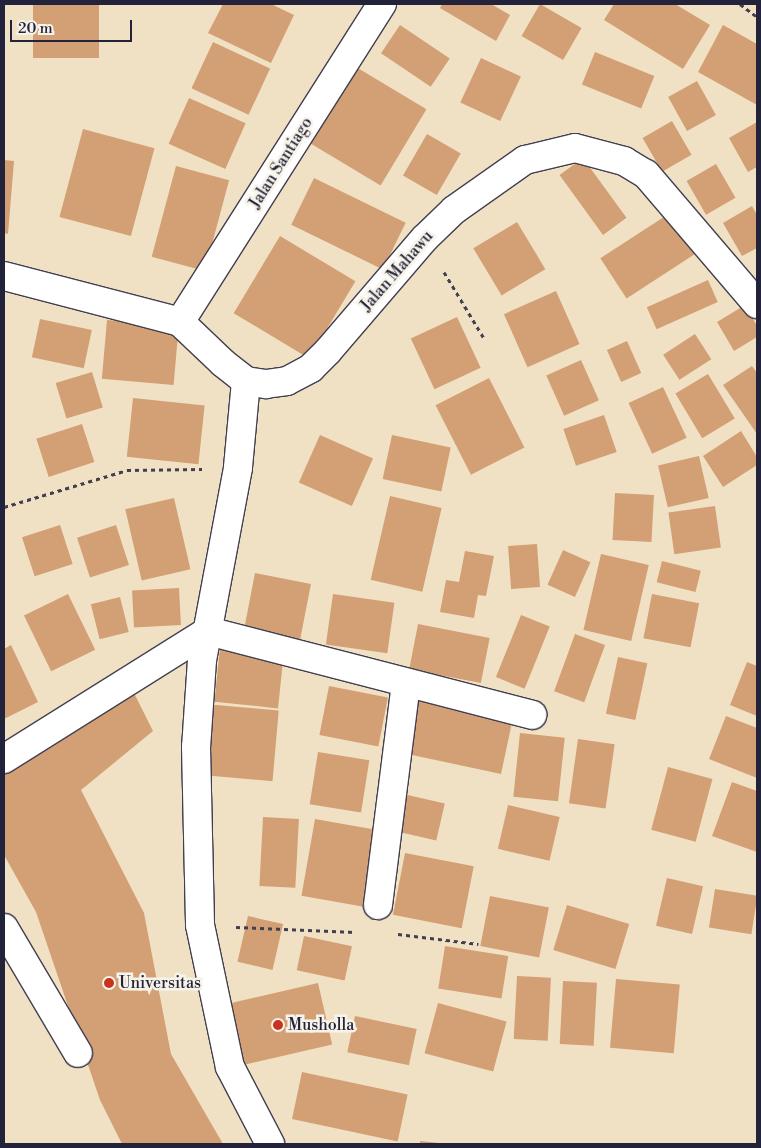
<!DOCTYPE html>
<style>
body{margin:0}
#map{position:relative;width:761px;height:1148px;overflow:hidden;background:#f1e1c4;font-family:"Libre Bodoni",serif}
div>[style]{position:absolute}
[style*='--x']{left:calc(var(--x)*1px);top:calc(var(--y)*1px);width:calc(var(--w)*1px);rotate:calc(var(--a)*1deg)}
.building>*{inset:0;background:#d39f75;transform-origin:0 0}
.path>*{height:3px;margin-top:-1.5px;transform-origin:0;background:repeating-linear-gradient(90deg,#413f50 0 4px,transparent 0 8px)}
.roads{filter:drop-shadow(1px 0 #413f50) drop-shadow(-1px 0 #413f50) drop-shadow(0 1px #413f50) drop-shadow(0 -1px #413f50)}
.street>*{height:28px;margin:-14px;padding:0 14px;transform-origin:14px;border-radius:14px;background:#fff}
.dots>*{width:14px;height:14px;translate:-50% -50%;box-sizing:border-box;border:2px solid #f7f3e8;border-radius:50%}
span{translate:-50% -50%;white-space:nowrap;text-align:center;line-height:1.15;-webkit-text-stroke:5px #f7f3e8;paint-order:stroke}
.street-label{font-size:16px;color:#22223b}
.poi-label{font-size:16px;color:#22223b}
.left{translate:0 -50%;text-align:left}
.frame{position:absolute;inset:0;border:5px solid #22223b;pointer-events:none}
.scale{position:absolute;left:10px;top:20px;width:122px;height:22px;box-sizing:border-box;border:2px solid #22223b;border-top:0;padding-left:6px;font-size:15px;line-height:18px;white-space:nowrap;color:#22223b;-webkit-text-stroke:4px #f7f3e8;paint-order:stroke}
</style>
<div id="map">
<div class="building">
<div style="left:33px;top:4px;width:66px;height:54px"></div>
<div style="clip-path:polygon(223px 4px,271px 4px,294px 15px,271px 63px,208px 33px)"></div>
<div style="clip-path:polygon(442px 4px,491px 4px,510px 15px,496px 41px,440px 8px)"></div>
<div style="left:540px;top:4px;width:48px;height:37px;rotate:30deg"></div>
<div style="clip-path:polygon(614px 4px,675px 4px,710px 25px,683px 69px,604px 20px)"></div>
<div style="left:400px;top:25px;width:60px;height:34px;rotate:34deg"></div>
<div style="clip-path:polygon(723px 25px,757px 44px,757px 105px,698px 72px)"></div>
<div style="left:213px;top:42px;width:63px;height:51px;rotate:25deg"></div>
<div style="left:595px;top:52px;width:64px;height:35px;rotate:22deg"></div>
<div style="left:481px;top:58px;width:44px;height:49px;rotate:25deg"></div>
<div style="left:351px;top:64px;width:88px;height:89px;rotate:31deg"></div>
<div style="left:697px;top:81px;width:39px;height:33px;rotate:61deg"></div>
<div style="left:189px;top:98px;width:62px;height:50px;rotate:24deg"></div>
<div style="left:672px;top:121px;width:39px;height:34px;rotate:60deg"></div>
<div style="clip-path:polygon(757px 122px,757px 167px,748px 172px,729px 138px)"></div>
<div style="left:83px;top:129px;width:74px;height:91px;rotate:15deg"></div>
<div style="left:427px;top:134px;width:39px;height:48px;rotate:30deg"></div>
<div style="left:583px;top:158px;width:74px;height:29px;rotate:54deg"></div>
<div style="clip-path:polygon(4px 160px,14px 161px,8px 234px,4px 233px)"></div>
<div style="left:716px;top:164px;width:39px;height:34px;rotate:60deg"></div>
<div style="left:176px;top:166px;width:55px;height:94px;rotate:15deg"></div>
<div style="left:314px;top:178px;width:102px;height:52px;rotate:26deg"></div>
<div style="clip-path:polygon(752px 206px,757px 215px,757px 248px,742px 256px,723px 223px)"></div>
<div style="left:670px;top:213px;width:48px;height:83px;rotate:57deg"></div>
<div style="left:517px;top:222px;width:55px;height:51px;rotate:59deg"></div>
<div style="left:280px;top:236px;width:88px;height:90px;rotate:31deg"></div>
<div style="left:708px;top:280px;width:24px;height:67px;rotate:66deg"></div>
<div style="left:556px;top:291px;width:58px;height:57px;rotate:66deg"></div>
<div style="clip-path:polygon(745px 305px,757px 326px,757px 337px,734px 351px,717px 322px)"></div>
<div style="left:457px;top:317px;width:56px;height:51px;rotate:65deg"></div>
<div style="left:40px;top:319px;width:53px;height:39px;rotate:12deg"></div>
<div style="left:107px;top:320px;width:72px;height:59px;rotate:5deg"></div>
<div style="left:695px;top:334px;width:30px;height:38px;rotate:57deg"></div>
<div style="left:627px;top:341px;width:35px;height:22px;rotate:66deg"></div>
<div style="left:581px;top:360px;width:44px;height:38px;rotate:66deg"></div>
<div style="clip-path:polygon(752px 366px,757px 373px,757px 434px,723px 385px)"></div>
<div style="left:92px;top:372px;width:37px;height:38px;rotate:73deg"></div>
<div style="left:708px;top:374px;width:52px;height:38px;rotate:59deg"></div>
<div style="left:489px;top:378px;width:78px;height:60px;rotate:63deg"></div>
<div style="left:663px;top:387px;width:56px;height:38px;rotate:65deg"></div>
<div style="left:133px;top:398px;width:72px;height:59px;rotate:6deg"></div>
<div style="left:604px;top:415px;width:39px;height:43px;rotate:71deg"></div>
<div style="left:82px;top:424px;width:40px;height:48px;rotate:72deg"></div>
<div style="clip-path:polygon(741px 431px,757px 457px,757px 465px,723px 487px,703px 456px)"></div>
<div style="left:320px;top:435px;width:58px;height:52px;rotate:24deg"></div>
<div style="left:392px;top:435px;width:60px;height:45px;rotate:12deg"></div>
<div style="left:699px;top:456px;width:43px;height:42px;rotate:77deg"></div>
<div style="left:615px;top:493px;width:39px;height:47px;rotate:3deg"></div>
<div style="left:390px;top:496px;width:53px;height:86px;rotate:13deg"></div>
<div style="left:174px;top:498px;width:73px;height:50px;rotate:77deg"></div>
<div style="left:715px;top:506px;width:42px;height:47px;rotate:82deg"></div>
<div style="left:60px;top:525px;width:41px;height:40px;rotate:72deg"></div>
<div style="left:116px;top:525px;width:42px;height:41px;rotate:72deg"></div>
<div style="left:537px;top:544px;width:43px;height:29px;rotate:86deg"></div>
<div style="left:563px;top:550px;width:30px;height:38px;rotate:24deg"></div>
<div style="clip-path:polygon(465px 551px,494px 556px,486px 596px,478px 595px,474px 618px,440px 612px,446px 580px,459px 582px)"></div>
<div style="left:601px;top:554px;width:49px;height:78px;rotate:13deg"></div>
<div style="left:662px;top:561px;width:40px;height:22px;rotate:14deg"></div>
<div style="left:255px;top:573px;width:57px;height:60px;rotate:11deg"></div>
<div style="left:179px;top:588px;width:37px;height:47px;rotate:87deg"></div>
<div style="left:68px;top:594px;width:62px;height:49px;rotate:64deg"></div>
<div style="left:333px;top:594px;width:62px;height:51px;rotate:8deg"></div>
<div style="left:652px;top:594px;width:48px;height:45px;rotate:11deg"></div>
<div style="left:120px;top:597px;width:36px;height:30px;rotate:76deg"></div>
<div style="left:521px;top:615px;width:31px;height:67px;rotate:22deg"></div>
<div style="left:418px;top:624px;width:73px;height:46px;rotate:11deg"></div>
<div style="left:575px;top:634px;width:32px;height:61px;rotate:20deg"></div>
<div style="clip-path:polygon(11px 645px,38px 702px,4px 719px,4px 649px)"></div>
<div style="left:220px;top:648px;width:64px;height:54px;rotate:6deg"></div>
<div style="left:618px;top:657px;width:30px;height:58px;rotate:12deg"></div>
<div style="clip-path:polygon(747px 662px,757px 666px,757px 716px,730px 705px)"></div>
<div style="left:329px;top:686px;width:60px;height:50px;rotate:11deg"></div>
<div style="clip-path:polygon(131px 687px,153px 731px,81px 790px,144px 913px,171px 1054px,223px 1144px,122px 1144px,100px 1100px,36px 912px,4px 855px,4px 766px)"></div>
<div style="left:418px;top:698px;width:97px;height:57px;rotate:12deg"></div>
<div style="left:205px;top:704px;width:74px;height:71px;rotate:5deg"></div>
<div style="clip-path:polygon(726px 716px,757px 728px,757px 778px,709px 759px)"></div>
<div style="left:520px;top:733px;width:45px;height:64px;rotate:6deg"></div>
<div style="left:578px;top:739px;width:37px;height:65px;rotate:8deg"></div>
<div style="left:318px;top:752px;width:52px;height:53px;rotate:9deg"></div>
<div style="left:668px;top:767px;width:46px;height:65px;rotate:15deg"></div>
<div style="clip-path:polygon(732px 782px,757px 791px,757px 852px,712px 836px)"></div>
<div style="left:399px;top:793px;width:47px;height:38px;rotate:13deg"></div>
<div style="left:508px;top:805px;width:53px;height:45px;rotate:13deg"></div>
<div style="left:263px;top:817px;width:36px;height:69px;rotate:3deg"></div>
<div style="left:315px;top:819px;width:69px;height:78px;rotate:10deg"></div>
<div style="left:405px;top:853px;width:70px;height:63px;rotate:11deg"></div>
<div style="left:667px;top:878px;width:37px;height:49px;rotate:13deg"></div>
<div style="left:715px;top:889px;width:43px;height:39px;rotate:9deg"></div>
<div style="left:490px;top:896px;width:60px;height:51px;rotate:11deg"></div>
<div style="left:567px;top:905px;width:65px;height:47px;rotate:17deg"></div>
<div style="left:248px;top:916px;width:36px;height:47px;rotate:13deg"></div>
<div style="left:304px;top:936px;width:49px;height:35px;rotate:12deg"></div>
<div style="left:445px;top:946px;width:64px;height:43px;rotate:9deg"></div>
<div style="left:517px;top:976px;width:34px;height:63px;rotate:3deg"></div>
<div style="left:616px;top:979px;width:64px;height:69px;rotate:5deg"></div>
<div style="left:563px;top:981px;width:34px;height:63px;rotate:3deg"></div>
<div style="left:318px;top:983px;width:63px;height:97px;rotate:77deg"></div>
<div style="left:438px;top:1003px;width:71px;height:52px;rotate:15deg"></div>
<div style="left:355px;top:1016px;width:63px;height:37px;rotate:12deg"></div>
<div style="left:302px;top:1072px;width:108px;height:48px;rotate:12deg"></div>
<div style="clip-path:polygon(420px 1141px,440px 1143px,440px 1144px,420px 1144px)"></div>
</div>
<div class="path">
<div style="--x:740;--y:4;--w:21;--a:37"></div>
<div style="--x:444;--y:272;--w:79;--a:58.9"></div>
<div style="--x:4;--y:507;--w:128;--a:-16.7"></div>
<div style="--x:127;--y:470;--w:75;--a:-0.8"></div>
<div style="--x:236;--y:927;--w:119;--a:2.4"></div>
<div style="--x:398;--y:934;--w:81;--a:7.1"></div>
</div>
<div class="roads">
<div class="street">
<div style="--x:4;--y:276;--w:182;--a:14.6"></div>
<div style="--x:180;--y:322;--w:59;--a:43.6"></div>
<div style="--x:223;--y:363;--w:29;--a:38"></div>
<div style="--x:246;--y:381;--w:20;--a:9"></div>
<div style="--x:266;--y:384;--w:21;--a:-8"></div>
<div style="--x:287;--y:381;--w:27;--a:-28"></div>
<div style="--x:311;--y:368;--w:24;--a:-45"></div>
<div style="--x:328;--y:351;--w:149;--a:-49.4"></div>
<div style="--x:425;--y:238;--w:40;--a:-44"></div>
<div style="--x:454;--y:210;--w:87;--a:-35.2"></div>
<div style="--x:525;--y:160;--w:51;--a:-13.5"></div>
<div style="--x:575;--y:148;--w:51;--a:14.9"></div>
<div style="--x:624;--y:161;--w:26;--a:31"></div>
<div style="--x:646;--y:174;--w:171;--a:49.5"></div>
<div style="--x:180;--y:322;--w:377;--a:-57.6"></div>
<div style="--x:246;--y:381;--w:87;--a:95.3"></div>
<div style="--x:238;--y:468;--w:195;--a:100.6"></div>
<div style="--x:202;--y:660;--w:87;--a:93.9"></div>
<div style="--x:196;--y:747;--w:178;--a:88.7"></div>
<div style="--x:200;--y:925;--w:145;--a:78.1"></div>
<div style="--x:230;--y:1067;--w:87;--a:62.5"></div>
<div style="--x:4;--y:759;--w:241;--a:-32.1"></div>
<div style="--x:208;--y:631;--w:335;--a:14.5"></div>
<div style="--x:378;--y:905;--w:224;--a:-82.8"></div>
<div style="--x:4;--y:928;--w:145;--a:59.4"></div>
</div>
</div>
<div class="dots">
<div style="left:109px;top:983px;background:#c8321e"></div>
<div style="left:278px;top:1025px;background:#c8321e"></div>
</div>
<div class="street-label">
<span style="left:281px;top:163px;rotate:-58deg">Jalan Santiago</span>
<span style="left:397px;top:271px;rotate:-49deg">Jalan Mahawu</span>
</div>
<div class="poi-label">
<span class="left" style="left:119px;top:983px">Universitas</span>
<span class="left" style="left:288px;top:1025px">Musholla</span>
</div>
<div class="frame"></div>
<div class="scale">20 m</div>
</div>
